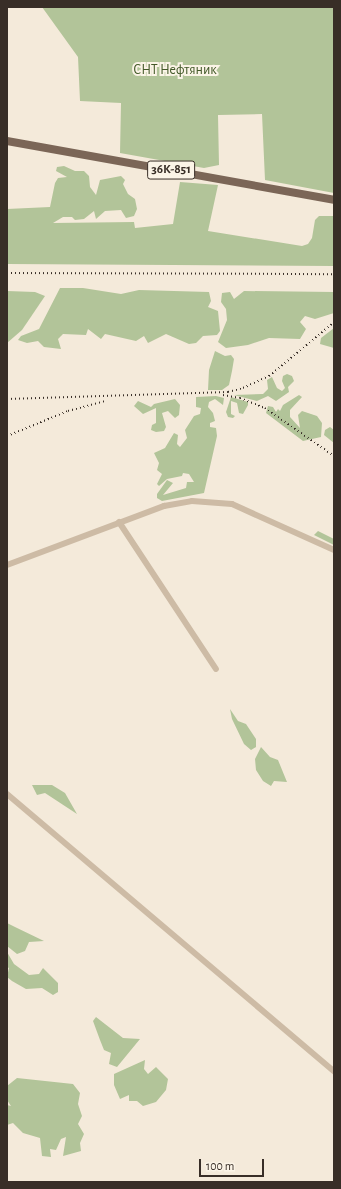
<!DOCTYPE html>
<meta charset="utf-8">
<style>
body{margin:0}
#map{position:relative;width:341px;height:1189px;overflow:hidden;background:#f4eada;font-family:"Alegreya Sans",sans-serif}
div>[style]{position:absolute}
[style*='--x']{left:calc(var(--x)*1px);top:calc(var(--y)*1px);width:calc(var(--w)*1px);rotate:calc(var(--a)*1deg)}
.green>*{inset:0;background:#b2c499}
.minor>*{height:6px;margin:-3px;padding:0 3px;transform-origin:3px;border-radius:3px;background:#cdbba5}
.major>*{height:8px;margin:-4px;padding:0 4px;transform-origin:4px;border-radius:4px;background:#7b6657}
.rail>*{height:1.5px;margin-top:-0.75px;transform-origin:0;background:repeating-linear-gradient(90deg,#382e27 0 1px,transparent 0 4px)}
span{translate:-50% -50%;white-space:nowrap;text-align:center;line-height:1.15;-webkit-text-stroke:4px #fbf4e7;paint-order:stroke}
.shield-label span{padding:1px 3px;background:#fbf4e7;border:1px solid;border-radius:3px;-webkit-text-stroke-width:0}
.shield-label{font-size:13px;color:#382e27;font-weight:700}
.park-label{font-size:14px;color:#435929}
.frame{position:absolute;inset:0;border:8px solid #382e27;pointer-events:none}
.scale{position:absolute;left:199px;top:1159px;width:65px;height:18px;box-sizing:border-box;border:2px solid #382e27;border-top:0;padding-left:5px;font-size:12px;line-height:14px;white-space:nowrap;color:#382e27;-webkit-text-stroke:3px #fbf4e7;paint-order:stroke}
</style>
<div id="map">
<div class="green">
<div style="clip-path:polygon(42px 7px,334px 7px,334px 193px,265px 180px,262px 114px,218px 115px,219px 165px,204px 168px,120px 153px,121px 103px,80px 101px,78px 57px)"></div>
<div style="clip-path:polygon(64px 166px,75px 171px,84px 171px,89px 176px,90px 187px,96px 195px,100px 180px,121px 176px,125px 180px,123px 184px,128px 194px,135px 199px,137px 209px,134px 216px,126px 218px,121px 210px,105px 211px,96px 219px,94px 211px,84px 219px,75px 220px,72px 217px,63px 217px,53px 223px,134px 222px,135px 228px,173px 224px,180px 182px,218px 185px,208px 231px,302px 246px,308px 244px,312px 238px,315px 220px,319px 216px,334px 216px,334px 266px,7px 264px,7px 209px,50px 207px,55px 183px,58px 178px,67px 177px,56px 171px,57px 167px)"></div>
<div style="clip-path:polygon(60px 288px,83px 288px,121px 294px,139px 290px,209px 292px,211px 301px,208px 307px,218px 311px,220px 331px,217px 335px,203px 336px,196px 343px,189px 344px,166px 334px,148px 343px,144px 336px,136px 341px,105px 334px,101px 339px,88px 329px,86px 335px,63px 334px,58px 339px,61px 349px,44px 347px,38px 341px,27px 343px,18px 340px,21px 336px,39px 329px)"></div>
<div style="clip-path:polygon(7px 291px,35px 292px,45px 296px,22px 330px,7px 343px)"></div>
<div style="clip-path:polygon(244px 291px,334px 292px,334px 313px,315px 319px,305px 316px,300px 322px,306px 329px,300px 339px,269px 338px,248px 345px,226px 348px,218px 342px,227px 320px,226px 309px,221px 302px,222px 293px,230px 292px,234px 299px)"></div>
<div style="clip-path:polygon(334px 328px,334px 348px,320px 344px,321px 338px)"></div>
<div style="clip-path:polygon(215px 351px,225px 356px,231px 355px,234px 359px,232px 371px,229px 385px,222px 390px,208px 390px,209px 370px)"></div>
<div style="clip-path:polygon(287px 374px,292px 376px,294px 381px,288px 387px,289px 392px,276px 401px,268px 396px,257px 401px,234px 395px,263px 394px,268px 389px,267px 380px,272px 377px,277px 388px,282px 391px,285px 388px,282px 381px,283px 376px)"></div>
<div style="clip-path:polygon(299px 395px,302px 397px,290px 410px,290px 417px,300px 428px,298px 415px,302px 411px,317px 416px,322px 423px,321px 437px,303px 441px,266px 413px,268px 406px,273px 407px,276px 412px,278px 409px,280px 411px,283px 405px)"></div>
<div style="clip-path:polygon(216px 396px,224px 398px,223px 405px,215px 399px,209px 402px,208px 407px,213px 413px,215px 421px,210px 423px,210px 427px,216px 428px,217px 436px,204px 493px,162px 501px,157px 498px,157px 494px,167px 480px,173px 483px,163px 495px,186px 488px,187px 482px,194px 482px,189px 474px,183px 473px,182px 476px,167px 479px,159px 486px,157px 484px,162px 474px,157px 470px,159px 463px,154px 453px,165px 448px,174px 433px,178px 435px,177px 444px,180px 447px,187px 438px,185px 430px,194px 416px,200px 414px,201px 408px,196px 407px,196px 397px)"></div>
<div style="clip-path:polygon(231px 397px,248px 402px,248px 405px,243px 414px,239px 413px,237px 403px,231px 401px,231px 414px,235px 416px,233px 418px,228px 417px,226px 412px)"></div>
<div style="clip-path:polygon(175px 399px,180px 405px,179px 415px,175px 418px,168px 411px,162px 413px,166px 427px,164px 431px,156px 432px,151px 430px,152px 425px,156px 423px,156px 408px,143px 414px,134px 406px,138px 401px,151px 407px,154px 404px)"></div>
<div style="clip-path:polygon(330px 427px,334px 430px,334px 443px,324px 435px,325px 430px)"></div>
<div style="clip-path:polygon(318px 531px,334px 539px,334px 545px,314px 535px)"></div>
<div style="clip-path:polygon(230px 709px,238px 721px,246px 724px,256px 739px,256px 747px,251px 750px,244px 744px,232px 719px)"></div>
<div style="clip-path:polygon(261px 747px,270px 757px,278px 760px,287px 782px,274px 781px,271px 786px,263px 781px,256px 770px,255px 759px)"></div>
<div style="clip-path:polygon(32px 785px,52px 785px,65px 793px,77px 814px,45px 793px,37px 795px)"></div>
<div style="clip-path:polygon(7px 923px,15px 927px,44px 941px,29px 942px,25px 951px,17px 954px,7px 946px)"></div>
<div style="clip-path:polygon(7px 952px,14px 964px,29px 975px,39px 974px,43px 968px,58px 983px,58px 992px,53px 995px,42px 988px,26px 989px,12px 981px,7px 977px,9px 968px,7px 967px)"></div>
<div style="clip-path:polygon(96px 1017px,123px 1038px,140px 1039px,117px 1067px,109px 1064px,111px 1053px,104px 1050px,100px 1040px,93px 1021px)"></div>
<div style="clip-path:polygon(145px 1060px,144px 1069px,148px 1074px,156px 1067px,168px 1079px,166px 1090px,156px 1102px,143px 1106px,137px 1101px,129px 1101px,129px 1095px,120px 1099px,114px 1085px,114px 1074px)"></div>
<div style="clip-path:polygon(17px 1078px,73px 1084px,80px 1093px,78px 1104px,82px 1116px,78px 1124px,84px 1134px,80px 1143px,81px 1151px,63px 1156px,66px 1137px,61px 1139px,56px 1150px,50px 1149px,51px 1157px,42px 1156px,40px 1138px,23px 1133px,13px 1123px,7px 1125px,7px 1105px,11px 1106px,7px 1100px,7px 1086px)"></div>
</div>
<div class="minor">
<div style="--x:119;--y:522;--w:176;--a:56.6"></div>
<div style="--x:7;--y:565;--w:168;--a:-20.6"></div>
<div style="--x:164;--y:506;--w:28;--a:-10"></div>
<div style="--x:192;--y:501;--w:40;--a:4.3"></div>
<div style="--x:232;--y:504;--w:112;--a:24.3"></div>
<div style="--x:7;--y:794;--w:429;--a:40.3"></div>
</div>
<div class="major">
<div style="--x:7;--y:141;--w:332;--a:10.2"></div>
</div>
<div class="rail">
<div style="--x:7;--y:273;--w:327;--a:0.2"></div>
<div style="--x:223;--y:395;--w:17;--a:10"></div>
<div style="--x:240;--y:398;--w:27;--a:22"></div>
<div style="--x:265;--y:408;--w:84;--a:34.8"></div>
<div style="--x:7;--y:399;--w:221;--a:-1.8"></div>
<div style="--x:228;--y:392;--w:16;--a:-15"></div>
<div style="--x:243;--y:388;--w:29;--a:-25"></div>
<div style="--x:269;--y:376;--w:85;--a:-39.7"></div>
<div style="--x:7;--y:436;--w:66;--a:-22.3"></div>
<div style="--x:68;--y:411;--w:39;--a:-15"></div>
</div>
<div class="shield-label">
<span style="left:171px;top:170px">36К-851</span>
</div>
<div class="park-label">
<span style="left:175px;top:70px">СНТ Нефтяник</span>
</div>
<div class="frame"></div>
<div class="scale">100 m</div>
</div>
